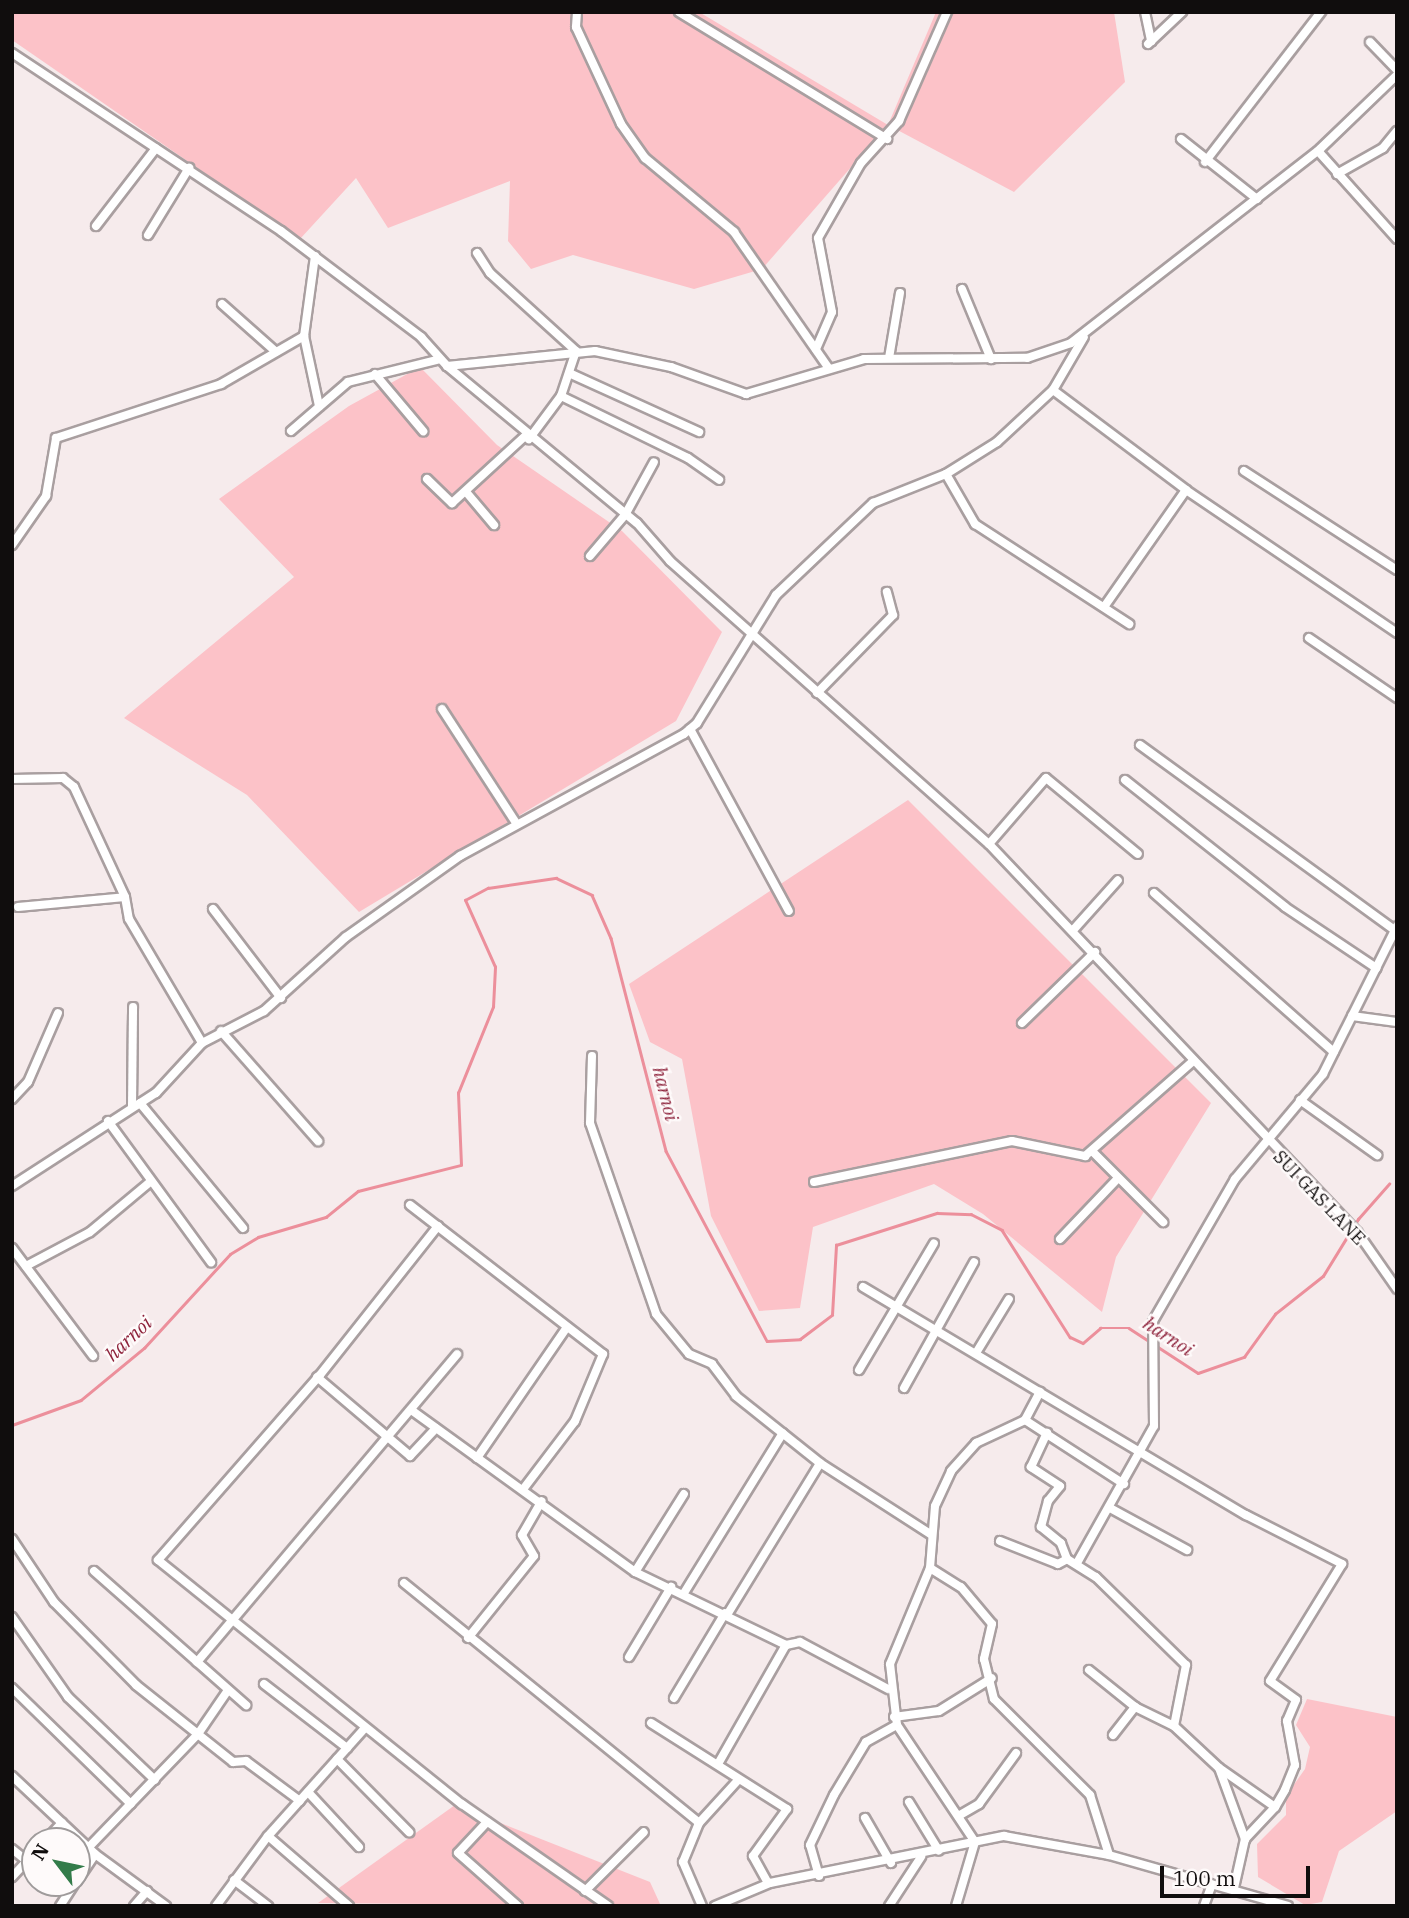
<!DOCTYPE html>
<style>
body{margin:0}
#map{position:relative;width:1409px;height:1918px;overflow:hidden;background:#f6ebec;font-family:"IBM Plex Serif",serif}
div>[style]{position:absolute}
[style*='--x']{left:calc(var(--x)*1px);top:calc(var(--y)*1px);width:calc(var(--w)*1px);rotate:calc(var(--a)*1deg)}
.green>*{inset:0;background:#fcc2c8}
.stream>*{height:2.5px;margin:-1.25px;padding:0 1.25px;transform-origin:1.25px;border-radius:1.25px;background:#ec8f9b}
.roads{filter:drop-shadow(2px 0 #a99fa0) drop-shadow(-2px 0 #a99fa0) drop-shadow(0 2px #a99fa0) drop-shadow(0 -2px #a99fa0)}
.street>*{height:8px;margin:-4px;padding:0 4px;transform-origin:4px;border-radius:4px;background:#fff}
span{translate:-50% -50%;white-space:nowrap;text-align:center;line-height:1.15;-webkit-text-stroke:5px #fefafa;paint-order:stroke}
.street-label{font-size:18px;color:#100d0d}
.water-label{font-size:19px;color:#8e233c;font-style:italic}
.frame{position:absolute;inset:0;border:14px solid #100d0d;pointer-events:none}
.north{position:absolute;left:21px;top:1827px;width:70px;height:70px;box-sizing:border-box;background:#fefafa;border:2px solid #9f9b9b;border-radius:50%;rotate:302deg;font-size:19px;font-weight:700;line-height:28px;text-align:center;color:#100d0d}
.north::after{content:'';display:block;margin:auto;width:24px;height:32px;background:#337c4a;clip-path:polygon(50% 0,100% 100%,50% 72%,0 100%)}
.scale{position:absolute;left:1160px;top:1866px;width:150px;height:32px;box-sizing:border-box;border:4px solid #100d0d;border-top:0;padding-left:9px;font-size:21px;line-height:24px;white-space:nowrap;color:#100d0d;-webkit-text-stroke:5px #fefafa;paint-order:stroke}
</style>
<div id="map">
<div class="green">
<div style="clip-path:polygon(12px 12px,699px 12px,888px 125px,936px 12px,1114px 12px,1125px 82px,1014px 192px,888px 125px,762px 269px,694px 289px,573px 255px,531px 269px,508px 241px,510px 181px,388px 228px,356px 178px,300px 239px,12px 40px)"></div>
<div style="clip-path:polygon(420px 367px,497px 445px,622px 531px,722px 632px,676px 721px,359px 912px,247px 795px,124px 718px,294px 577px,219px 499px,349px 406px)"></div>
<div style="clip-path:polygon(908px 800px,1211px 1103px,1116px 1257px,1102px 1312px,983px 1214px,934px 1184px,813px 1227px,800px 1308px,759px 1311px,711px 1216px,682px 1059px,650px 1042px,629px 984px)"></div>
<div style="clip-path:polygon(1307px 1699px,1397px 1717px,1397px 1811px,1339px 1851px,1322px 1902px,1305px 1905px,1258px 1877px,1257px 1844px,1286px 1815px,1286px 1796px,1305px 1769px,1310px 1747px,1296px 1725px)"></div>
<div style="clip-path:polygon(455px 1805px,650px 1882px,661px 1906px,318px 1903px)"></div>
</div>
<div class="stream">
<div style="--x:12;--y:1425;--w:73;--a:-19.9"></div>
<div style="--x:81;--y:1400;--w:82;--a:-39.5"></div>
<div style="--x:144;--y:1348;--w:127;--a:-47.5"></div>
<div style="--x:230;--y:1254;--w:33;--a:-31"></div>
<div style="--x:258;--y:1237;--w:71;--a:-16.4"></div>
<div style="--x:326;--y:1217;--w:41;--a:-39.1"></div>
<div style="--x:358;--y:1191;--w:106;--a:-14.2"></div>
<div style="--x:461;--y:1165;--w:72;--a:-92.4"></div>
<div style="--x:458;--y:1093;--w:93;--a:-67.9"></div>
<div style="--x:493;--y:1007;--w:40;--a:-87.1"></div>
<div style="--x:495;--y:967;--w:73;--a:-114.1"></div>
<div style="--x:465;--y:900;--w:26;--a:-28"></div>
<div style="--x:488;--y:888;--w:69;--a:-8.4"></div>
<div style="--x:556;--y:878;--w:40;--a:25"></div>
<div style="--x:592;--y:895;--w:47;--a:66.2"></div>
<div style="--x:611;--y:938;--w:220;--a:75.5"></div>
<div style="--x:666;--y:1151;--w:215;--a:62"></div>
<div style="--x:767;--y:1341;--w:33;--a:-3"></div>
<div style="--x:800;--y:1339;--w:40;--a:-37"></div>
<div style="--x:832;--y:1315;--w:70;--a:-86.7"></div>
<div style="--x:836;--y:1245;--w:106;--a:-17.6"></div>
<div style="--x:937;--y:1213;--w:34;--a:2"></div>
<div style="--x:971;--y:1214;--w:35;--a:27"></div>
<div style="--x:1002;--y:1230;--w:127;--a:57.6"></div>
<div style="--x:1070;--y:1337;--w:14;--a:25"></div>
<div style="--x:1083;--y:1343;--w:23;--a:-41"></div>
<div style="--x:1100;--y:1328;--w:29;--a:0"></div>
<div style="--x:1129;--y:1328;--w:82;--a:33.1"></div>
<div style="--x:1198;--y:1373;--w:49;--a:-19.2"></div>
<div style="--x:1244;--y:1357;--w:53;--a:-54.2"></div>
<div style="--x:1275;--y:1314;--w:61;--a:-38.4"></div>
<div style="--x:1323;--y:1276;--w:67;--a:-58.4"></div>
<div style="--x:1358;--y:1219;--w:47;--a:-48.5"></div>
</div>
<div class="roads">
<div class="street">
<div style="--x:577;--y:12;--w:15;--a:94"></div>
<div style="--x:576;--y:27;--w:107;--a:65.1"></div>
<div style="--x:621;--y:124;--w:42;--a:54.8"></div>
<div style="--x:645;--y:158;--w:116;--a:39.7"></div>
<div style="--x:734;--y:232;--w:165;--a:55.2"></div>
<div style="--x:679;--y:12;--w:244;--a:31.4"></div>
<div style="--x:1145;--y:12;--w:30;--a:78"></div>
<div style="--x:1370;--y:42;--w:39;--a:46"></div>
<div style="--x:1148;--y:44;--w:47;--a:-43.3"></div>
<div style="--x:12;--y:53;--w:323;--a:33.5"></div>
<div style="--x:281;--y:231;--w:176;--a:37.1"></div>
<div style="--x:421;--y:337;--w:39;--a:48"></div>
<div style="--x:447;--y:366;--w:149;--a:-5.8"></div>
<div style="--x:595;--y:351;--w:78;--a:11.9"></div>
<div style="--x:671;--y:367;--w:80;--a:19.8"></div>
<div style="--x:746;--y:394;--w:123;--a:-16.5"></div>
<div style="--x:864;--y:359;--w:163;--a:-0.4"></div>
<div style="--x:1027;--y:358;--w:46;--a:-18.8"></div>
<div style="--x:1071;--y:343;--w:316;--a:-37.9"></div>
<div style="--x:1320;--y:149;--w:107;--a:-43.9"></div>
<div style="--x:1181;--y:139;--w:97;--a:38.3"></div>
<div style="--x:1318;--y:151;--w:118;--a:48.1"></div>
<div style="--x:1205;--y:162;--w:190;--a:-52.3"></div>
<div style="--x:1337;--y:174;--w:53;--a:-29.5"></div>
<div style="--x:1383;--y:148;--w:22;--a:-51"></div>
<div style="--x:96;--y:226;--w:98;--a:-52.4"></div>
<div style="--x:148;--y:235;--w:79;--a:-58.5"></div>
<div style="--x:477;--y:253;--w:24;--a:57"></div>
<div style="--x:490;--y:273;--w:116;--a:42.2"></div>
<div style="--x:576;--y:351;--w:47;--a:108.4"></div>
<div style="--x:561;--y:396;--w:54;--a:126.7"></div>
<div style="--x:315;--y:256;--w:81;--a:97.8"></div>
<div style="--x:304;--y:336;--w:72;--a:77.9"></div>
<div style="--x:962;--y:289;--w:76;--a:67.5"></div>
<div style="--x:222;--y:304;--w:72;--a:41.6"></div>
<div style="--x:816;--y:349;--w:40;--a:-66.6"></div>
<div style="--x:832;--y:312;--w:75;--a:-100.7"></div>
<div style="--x:818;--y:238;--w:86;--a:-60.2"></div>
<div style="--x:861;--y:163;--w:57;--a:-47.9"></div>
<div style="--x:899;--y:121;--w:119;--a:-66.2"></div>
<div style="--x:889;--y:358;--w:66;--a:-80.4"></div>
<div style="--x:447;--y:366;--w:246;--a:39.6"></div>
<div style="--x:637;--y:523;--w:50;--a:49"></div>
<div style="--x:670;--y:561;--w:426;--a:41.6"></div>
<div style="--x:989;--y:844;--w:536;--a:46.51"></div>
<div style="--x:1358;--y:1233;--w:68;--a:55.1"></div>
<div style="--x:569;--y:373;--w:143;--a:24.4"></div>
<div style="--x:375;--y:374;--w:75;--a:49.9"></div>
<div style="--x:1053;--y:390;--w:166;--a:36.9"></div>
<div style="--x:1186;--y:490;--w:255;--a:34.1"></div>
<div style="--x:561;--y:396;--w:141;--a:26"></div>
<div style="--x:688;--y:458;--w:38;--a:35"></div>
<div style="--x:291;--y:431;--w:75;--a:-40.7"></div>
<div style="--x:348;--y:382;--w:92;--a:-13.9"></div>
<div style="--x:1244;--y:471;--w:182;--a:32.9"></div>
<div style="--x:946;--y:474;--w:58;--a:59.9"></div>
<div style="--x:975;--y:524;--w:184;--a:33"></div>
<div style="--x:427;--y:479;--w:35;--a:44"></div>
<div style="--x:452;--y:503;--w:99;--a:-42.5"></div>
<div style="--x:467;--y:493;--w:42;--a:49.8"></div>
<div style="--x:12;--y:545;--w:60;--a:-55.2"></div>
<div style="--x:46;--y:496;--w:59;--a:-80.2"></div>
<div style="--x:56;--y:438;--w:174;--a:-18.1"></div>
<div style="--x:221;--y:384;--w:96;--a:-30"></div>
<div style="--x:590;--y:556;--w:54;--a:-49.5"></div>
<div style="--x:625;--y:515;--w:60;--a:-61.3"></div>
<div style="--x:1104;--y:607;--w:143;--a:-55"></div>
<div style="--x:1309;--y:638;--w:107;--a:34.3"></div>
<div style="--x:817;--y:693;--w:109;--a:-45.7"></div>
<div style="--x:893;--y:615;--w:24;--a:-105"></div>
<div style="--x:442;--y:709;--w:136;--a:57"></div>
<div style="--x:690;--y:729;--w:207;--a:61.5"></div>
<div style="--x:1140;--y:745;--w:315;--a:36"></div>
<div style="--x:12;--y:779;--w:51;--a:-1.1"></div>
<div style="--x:63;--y:778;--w:14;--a:39"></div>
<div style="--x:74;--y:787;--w:121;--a:65.1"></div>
<div style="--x:125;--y:897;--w:22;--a:80"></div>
<div style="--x:129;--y:919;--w:144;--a:59.5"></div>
<div style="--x:1125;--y:780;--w:204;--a:38.4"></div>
<div style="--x:1285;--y:907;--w:110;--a:33.8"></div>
<div style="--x:989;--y:844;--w:87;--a:-49.2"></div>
<div style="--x:1046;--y:778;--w:119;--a:39.6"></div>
<div style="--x:1154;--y:893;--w:240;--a:41.5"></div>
<div style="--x:18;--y:907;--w:107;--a:-5.3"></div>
<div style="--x:213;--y:909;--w:112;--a:52.6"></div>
<div style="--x:1075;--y:928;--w:64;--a:-48.1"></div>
<div style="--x:1352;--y:1016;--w:45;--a:7.6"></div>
<div style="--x:1022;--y:1023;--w:102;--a:-44.2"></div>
<div style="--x:221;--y:1031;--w:147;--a:48.6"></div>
<div style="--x:592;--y:1056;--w:67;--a:91.7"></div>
<div style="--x:590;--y:1123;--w:202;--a:70.9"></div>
<div style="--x:656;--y:1314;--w:52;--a:50.5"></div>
<div style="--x:689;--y:1354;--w:25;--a:23"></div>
<div style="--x:712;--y:1364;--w:40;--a:53"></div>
<div style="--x:736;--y:1396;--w:107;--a:38.6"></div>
<div style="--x:820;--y:1463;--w:131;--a:32.8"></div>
<div style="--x:12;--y:1099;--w:23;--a:-47"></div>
<div style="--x:28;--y:1082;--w:75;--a:-66.5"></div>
<div style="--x:1300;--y:1100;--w:95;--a:35.5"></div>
<div style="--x:140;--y:1103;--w:162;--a:50.5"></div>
<div style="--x:132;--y:1107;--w:100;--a:-89.4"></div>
<div style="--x:108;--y:1121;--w:175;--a:53.9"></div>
<div style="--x:1094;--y:1153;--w:98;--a:45"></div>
<div style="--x:814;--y:1182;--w:202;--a:-11.7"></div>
<div style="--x:1012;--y:1141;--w:75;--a:11.6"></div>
<div style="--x:1085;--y:1156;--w:144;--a:-41.3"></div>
<div style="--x:12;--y:1186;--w:171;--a:-32.9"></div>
<div style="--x:156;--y:1093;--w:68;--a:-47.4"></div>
<div style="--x:202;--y:1043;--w:70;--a:-27.3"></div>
<div style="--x:264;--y:1011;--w:110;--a:-42.1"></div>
<div style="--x:346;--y:937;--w:140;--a:-35.4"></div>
<div style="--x:460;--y:856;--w:255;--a:-28.6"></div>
<div style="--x:684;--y:734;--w:17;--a:-40"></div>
<div style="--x:697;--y:723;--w:150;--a:-58.3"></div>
<div style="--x:776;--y:595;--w:134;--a:-43.5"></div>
<div style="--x:873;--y:503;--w:79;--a:-21.7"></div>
<div style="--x:946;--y:474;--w:60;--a:-32.1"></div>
<div style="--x:997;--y:442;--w:76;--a:-42.9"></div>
<div style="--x:1053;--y:390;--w:61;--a:-59.7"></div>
<div style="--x:410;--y:1205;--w:244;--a:37.7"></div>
<div style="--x:603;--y:1354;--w:73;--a:112.7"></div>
<div style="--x:575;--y:1421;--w:84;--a:127.3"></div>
<div style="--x:438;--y:1226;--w:190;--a:128.4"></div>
<div style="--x:320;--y:1375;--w:246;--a:131.2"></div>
<div style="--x:158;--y:1560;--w:390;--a:38.8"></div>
<div style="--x:462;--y:1804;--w:178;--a:34.9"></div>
<div style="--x:1060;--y:1239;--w:84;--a:-46.4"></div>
<div style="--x:12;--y:1248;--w:135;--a:53.1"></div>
<div style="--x:26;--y:1266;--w:72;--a:-28"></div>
<div style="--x:90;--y:1232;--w:78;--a:-39.8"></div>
<div style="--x:863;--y:1287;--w:446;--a:30.8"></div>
<div style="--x:1246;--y:1515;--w:108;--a:27"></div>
<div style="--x:1342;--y:1564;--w:137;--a:121.6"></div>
<div style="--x:1270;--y:1681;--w:32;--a:36"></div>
<div style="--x:1296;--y:1700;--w:23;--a:113"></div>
<div style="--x:1287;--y:1721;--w:45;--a:79.7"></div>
<div style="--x:1295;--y:1765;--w:27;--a:112"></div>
<div style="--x:1285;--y:1790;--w:20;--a:120"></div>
<div style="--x:1275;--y:1807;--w:68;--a:-145.1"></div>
<div style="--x:976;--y:1353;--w:63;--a:-58.6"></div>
<div style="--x:859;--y:1370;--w:147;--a:-59.4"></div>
<div style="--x:317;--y:1377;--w:122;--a:40.3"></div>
<div style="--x:410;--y:1456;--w:38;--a:-47"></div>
<div style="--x:904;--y:1388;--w:144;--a:-60.9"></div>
<div style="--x:414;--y:1412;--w:273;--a:35.9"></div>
<div style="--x:635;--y:1572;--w:168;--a:25.8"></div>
<div style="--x:786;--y:1645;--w:14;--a:-12"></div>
<div style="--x:800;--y:1642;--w:100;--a:28.1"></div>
<div style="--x:1025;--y:1420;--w:118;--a:32.9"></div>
<div style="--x:477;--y:1458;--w:159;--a:-55.5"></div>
<div style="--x:1110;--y:1508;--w:88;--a:28.6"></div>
<div style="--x:12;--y:1539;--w:76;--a:56.3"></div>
<div style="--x:54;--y:1602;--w:117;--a:45.3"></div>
<div style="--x:136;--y:1685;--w:124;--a:38.4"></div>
<div style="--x:233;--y:1762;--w:13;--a:-4"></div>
<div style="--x:246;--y:1761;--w:67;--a:36.5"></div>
<div style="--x:1000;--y:1541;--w:62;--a:21.6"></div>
<div style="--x:1058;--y:1564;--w:10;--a:-29"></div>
<div style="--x:1067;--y:1559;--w:17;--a:-111"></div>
<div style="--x:1061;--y:1543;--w:26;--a:-141"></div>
<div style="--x:1041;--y:1527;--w:27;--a:-75"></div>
<div style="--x:1048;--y:1501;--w:19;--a:-51"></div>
<div style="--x:1060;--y:1486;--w:35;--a:-147"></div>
<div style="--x:1031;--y:1467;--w:38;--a:-65"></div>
<div style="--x:1067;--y:1559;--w:34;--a:32"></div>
<div style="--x:1096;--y:1577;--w:126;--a:44.4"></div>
<div style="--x:1186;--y:1665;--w:62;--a:101.1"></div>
<div style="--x:1174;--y:1726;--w:62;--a:43"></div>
<div style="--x:1219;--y:1768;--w:76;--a:69.9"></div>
<div style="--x:1245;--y:1839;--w:50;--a:102.7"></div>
<div style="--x:1077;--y:1563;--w:157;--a:-60.7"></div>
<div style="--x:1154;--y:1426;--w:105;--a:-90.5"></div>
<div style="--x:1153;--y:1321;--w:164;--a:-60"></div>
<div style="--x:1235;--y:1179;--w:137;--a:-50"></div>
<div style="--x:1323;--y:1074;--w:165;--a:-63.4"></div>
<div style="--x:930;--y:1568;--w:36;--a:32"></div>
<div style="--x:961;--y:1587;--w:48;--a:50"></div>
<div style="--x:992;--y:1624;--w:36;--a:103"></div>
<div style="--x:984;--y:1659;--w:41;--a:76"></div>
<div style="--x:994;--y:1699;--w:136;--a:45"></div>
<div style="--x:1090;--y:1795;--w:63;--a:72.4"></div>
<div style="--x:94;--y:1571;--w:203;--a:41.4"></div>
<div style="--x:635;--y:1572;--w:92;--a:-57.9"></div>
<div style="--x:404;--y:1583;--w:380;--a:39.1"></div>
<div style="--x:684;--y:1593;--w:188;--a:-58.3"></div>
<div style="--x:727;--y:1615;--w:178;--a:-58.5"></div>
<div style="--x:12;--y:1617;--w:98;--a:55"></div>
<div style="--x:68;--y:1697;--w:120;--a:43.7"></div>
<div style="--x:468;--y:1638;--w:105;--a:-51.2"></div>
<div style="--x:534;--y:1556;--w:24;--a:-120"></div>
<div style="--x:522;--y:1535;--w:39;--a:-60"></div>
<div style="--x:629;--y:1657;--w:82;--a:-59"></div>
<div style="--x:197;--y:1662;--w:403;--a:-49.8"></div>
<div style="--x:1089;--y:1670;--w:59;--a:38.8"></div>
<div style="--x:264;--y:1684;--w:105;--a:37.6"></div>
<div style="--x:12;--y:1688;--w:166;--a:44.3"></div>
<div style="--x:674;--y:1698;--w:99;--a:-59"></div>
<div style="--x:894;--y:1717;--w:45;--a:-7.6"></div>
<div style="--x:939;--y:1711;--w:62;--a:-31.9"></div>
<div style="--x:651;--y:1723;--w:161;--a:32.3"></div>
<div style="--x:787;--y:1809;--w:58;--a:125.9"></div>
<div style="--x:753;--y:1856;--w:31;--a:61"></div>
<div style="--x:1113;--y:1735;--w:36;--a:-52"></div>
<div style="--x:1135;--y:1707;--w:43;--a:26"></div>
<div style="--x:337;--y:1759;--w:103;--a:45.4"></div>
<div style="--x:718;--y:1764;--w:137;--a:-60.3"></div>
<div style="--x:12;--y:1776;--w:114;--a:43.2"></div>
<div style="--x:95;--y:1854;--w:88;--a:36.2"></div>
<div style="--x:308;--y:1792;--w:75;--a:47.2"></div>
<div style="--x:909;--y:1802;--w:57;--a:58.5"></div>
<div style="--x:960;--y:1815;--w:22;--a:-30"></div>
<div style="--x:979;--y:1804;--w:63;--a:-54"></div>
<div style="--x:865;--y:1818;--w:52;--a:60"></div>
<div style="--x:487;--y:1822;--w:42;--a:133.1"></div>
<div style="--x:458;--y:1853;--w:80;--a:41.5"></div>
<div style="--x:268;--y:1836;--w:107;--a:40.8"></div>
<div style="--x:1245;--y:1839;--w:44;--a:-46.8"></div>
<div style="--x:45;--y:1841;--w:25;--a:-47"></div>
<div style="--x:88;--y:1848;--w:158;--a:-46"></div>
<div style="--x:198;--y:1734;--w:53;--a:-55.7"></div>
<div style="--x:12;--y:1849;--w:19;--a:39"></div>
<div style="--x:819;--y:1876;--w:32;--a:-106"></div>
<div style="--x:810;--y:1845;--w:55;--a:-64.4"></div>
<div style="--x:834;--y:1795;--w:62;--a:-58.9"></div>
<div style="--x:866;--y:1742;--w:35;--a:-29"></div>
<div style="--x:12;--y:1877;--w:34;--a:-47"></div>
<div style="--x:234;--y:1880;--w:43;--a:37.4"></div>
<div style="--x:77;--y:1881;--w:32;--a:-56"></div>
<div style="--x:585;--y:1891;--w:83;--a:-45"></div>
<div style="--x:60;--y:1906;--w:27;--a:-57"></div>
<div style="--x:134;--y:1906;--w:20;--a:-49"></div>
<div style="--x:216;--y:1906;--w:87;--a:-53.4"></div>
<div style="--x:268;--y:1836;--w:145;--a:-48.1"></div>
<div style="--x:702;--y:1906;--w:48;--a:-113.4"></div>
<div style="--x:683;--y:1862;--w:42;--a:-67.7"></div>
<div style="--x:699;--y:1823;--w:59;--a:-47.7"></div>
<div style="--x:715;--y:1906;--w:60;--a:-22.7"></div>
<div style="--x:770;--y:1883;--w:239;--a:-11.4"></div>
<div style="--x:1004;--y:1836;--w:107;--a:10.3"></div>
<div style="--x:1109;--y:1855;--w:186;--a:15.9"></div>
<div style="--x:889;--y:1906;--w:59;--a:-56.9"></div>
<div style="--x:956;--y:1906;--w:67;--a:-73.5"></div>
<div style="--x:975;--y:1842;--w:141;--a:-123.7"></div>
<div style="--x:897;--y:1725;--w:61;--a:-96.5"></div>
<div style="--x:890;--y:1664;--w:104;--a:-67.4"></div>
<div style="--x:930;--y:1568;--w:62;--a:-85.4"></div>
<div style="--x:935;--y:1506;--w:38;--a:-65"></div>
<div style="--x:951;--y:1471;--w:38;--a:-48"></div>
<div style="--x:976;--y:1443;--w:54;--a:-25.1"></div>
<div style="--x:1025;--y:1420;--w:32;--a:-62"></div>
<div style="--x:1204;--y:1906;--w:23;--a:-70"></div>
</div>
</div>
<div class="street-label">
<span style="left:1319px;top:1198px;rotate:46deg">SUI GAS LANE</span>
</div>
<div class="water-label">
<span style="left:665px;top:1094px;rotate:76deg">harnoi</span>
<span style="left:1168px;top:1337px;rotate:33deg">harnoi</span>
<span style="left:129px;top:1339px;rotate:-43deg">harnoi</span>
</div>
<div class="frame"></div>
<div class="north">N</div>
<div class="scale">100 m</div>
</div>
